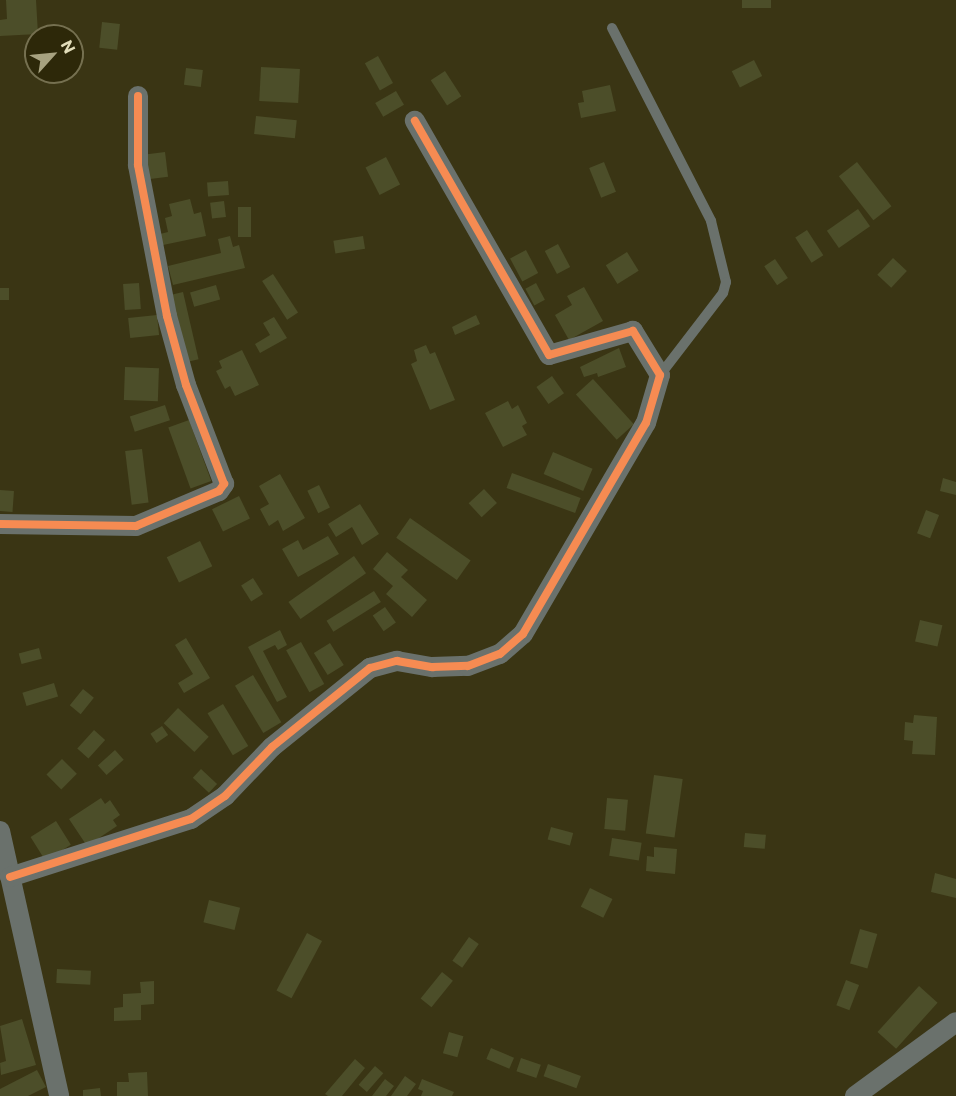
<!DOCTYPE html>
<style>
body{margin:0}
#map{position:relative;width:956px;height:1096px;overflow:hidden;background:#3a3514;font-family:Commissioner,sans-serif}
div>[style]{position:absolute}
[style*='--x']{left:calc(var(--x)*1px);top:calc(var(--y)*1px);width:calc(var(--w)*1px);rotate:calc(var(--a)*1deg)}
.building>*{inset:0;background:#4c4e29;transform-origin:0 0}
.lane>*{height:10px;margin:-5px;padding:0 5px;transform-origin:5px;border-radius:5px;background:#6a716c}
.street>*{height:20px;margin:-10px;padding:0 10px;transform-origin:10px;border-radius:10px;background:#6a716c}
.cycleway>*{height:8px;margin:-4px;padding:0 4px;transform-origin:4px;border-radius:4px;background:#f68b52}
span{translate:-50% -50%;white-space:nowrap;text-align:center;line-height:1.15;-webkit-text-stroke:6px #2d2809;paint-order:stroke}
.north{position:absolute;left:24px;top:24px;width:60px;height:60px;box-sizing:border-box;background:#2d2809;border:2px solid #757050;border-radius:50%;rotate:63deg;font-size:16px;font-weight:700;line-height:24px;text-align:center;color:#e2ddba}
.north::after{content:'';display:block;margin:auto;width:21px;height:27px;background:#a7a280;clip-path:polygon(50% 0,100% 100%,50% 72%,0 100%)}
</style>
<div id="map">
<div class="building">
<div style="clip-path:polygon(6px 0,36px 0,38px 34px,0 36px,0 20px,7px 19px)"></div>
<div style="left:742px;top:0;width:29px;height:8px"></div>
<div style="left:102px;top:22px;width:18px;height:26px;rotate:6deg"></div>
<div style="left:378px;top:56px;width:31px;height:15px;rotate:61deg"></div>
<div style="left:754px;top:60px;width:18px;height:25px;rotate:63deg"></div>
<div style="left:261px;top:67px;width:39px;height:34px;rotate:3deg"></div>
<div style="left:186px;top:68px;width:17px;height:17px;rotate:7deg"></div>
<div style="left:445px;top:71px;width:30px;height:17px;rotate:57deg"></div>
<div style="clip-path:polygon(610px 85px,616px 111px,581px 118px,578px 103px,584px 102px,582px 91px)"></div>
<div style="left:396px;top:91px;width:16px;height:24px;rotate:60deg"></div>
<div style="left:256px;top:116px;width:41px;height:18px;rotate:6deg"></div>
<div style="left:165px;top:152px;width:25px;height:20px;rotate:83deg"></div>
<div style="left:386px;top:157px;width:31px;height:23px;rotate:63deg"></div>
<div style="left:604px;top:162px;width:32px;height:16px;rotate:68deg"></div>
<div style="left:857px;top:162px;width:56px;height:23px;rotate:52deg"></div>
<div style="left:228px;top:181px;width:14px;height:21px;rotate:86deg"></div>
<div style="clip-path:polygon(190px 199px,194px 214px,201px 212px,206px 236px,163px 245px,160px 234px,168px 232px,165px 218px,172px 216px,169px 204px)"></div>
<div style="left:224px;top:201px;width:16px;height:14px;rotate:83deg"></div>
<div style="left:238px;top:207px;width:13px;height:30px"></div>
<div style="left:858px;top:209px;width:21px;height:38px;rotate:55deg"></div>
<div style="left:807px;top:230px;width:30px;height:14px;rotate:57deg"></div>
<div style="clip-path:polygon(230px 236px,233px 247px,239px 245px,245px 268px,173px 285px,168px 266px,221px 253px,218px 239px)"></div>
<div style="left:363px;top:236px;width:13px;height:30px;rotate:81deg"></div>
<div style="left:558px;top:244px;width:26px;height:15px;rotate:62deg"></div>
<div style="left:526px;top:250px;width:26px;height:18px;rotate:62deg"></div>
<div style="left:627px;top:252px;width:22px;height:25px;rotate:58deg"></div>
<div style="left:893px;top:258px;width:19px;height:23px;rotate:43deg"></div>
<div style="left:775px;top:259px;width:23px;height:13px;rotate:56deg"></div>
<div style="left:273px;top:274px;width:46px;height:13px;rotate:57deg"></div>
<div style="left:139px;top:283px;width:26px;height:16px;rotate:86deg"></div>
<div style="left:536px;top:283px;width:19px;height:12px;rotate:62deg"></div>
<div style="left:216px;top:285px;width:15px;height:27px;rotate:74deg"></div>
<div style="clip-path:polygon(584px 287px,603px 321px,569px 340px,555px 315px,572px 305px,567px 296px)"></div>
<div style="left:0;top:288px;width:9px;height:12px"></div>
<div style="left:183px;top:292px;width:69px;height:13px;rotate:77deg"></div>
<div style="left:157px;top:315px;width:20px;height:29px;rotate:84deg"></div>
<div style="clip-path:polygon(476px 315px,480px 324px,455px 335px,452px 327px)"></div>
<div style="clip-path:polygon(274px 317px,287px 338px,260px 353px,255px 344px,270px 335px,263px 323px)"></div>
<div style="clip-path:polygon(426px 345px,430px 354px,435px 352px,455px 400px,430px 410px,411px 364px,417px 361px,414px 350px)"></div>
<div style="clip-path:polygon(619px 348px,626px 367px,598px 377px,597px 373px,584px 377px,580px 367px)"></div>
<div style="clip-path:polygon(242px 350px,259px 385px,235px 396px,230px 386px,225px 389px,216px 371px,222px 368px,219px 361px)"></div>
<div style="left:125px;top:367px;width:34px;height:33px;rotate:2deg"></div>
<div style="left:552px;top:376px;width:21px;height:19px;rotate:55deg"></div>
<div style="left:593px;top:379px;width:61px;height:23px;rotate:48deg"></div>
<div style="clip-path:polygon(508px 401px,512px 409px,518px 405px,527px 423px,522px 426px,527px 435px,503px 447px,485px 413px)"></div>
<div style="left:165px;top:405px;width:16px;height:37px;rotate:72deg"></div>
<div style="left:189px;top:420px;width:65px;height:22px;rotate:70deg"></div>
<div style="left:142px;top:449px;width:54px;height:17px;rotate:83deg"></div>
<div style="left:553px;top:452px;width:43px;height:24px;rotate:23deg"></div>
<div style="left:512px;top:473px;width:73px;height:16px;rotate:20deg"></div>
<div style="clip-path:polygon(280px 474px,305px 518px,283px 531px,278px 520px,269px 526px,260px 509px,269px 504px,259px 486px)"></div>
<div style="clip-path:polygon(943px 478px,956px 482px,956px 495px,940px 491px)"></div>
<div style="left:319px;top:485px;width:25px;height:13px;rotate:64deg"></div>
<div style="left:484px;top:489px;width:19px;height:21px;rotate:47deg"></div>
<div style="left:0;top:490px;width:14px;height:21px;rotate:4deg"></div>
<div style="left:239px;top:496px;width:25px;height:30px;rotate:64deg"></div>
<div style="clip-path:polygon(360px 504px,379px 534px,362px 545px,352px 527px,336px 537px,328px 524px)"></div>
<div style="left:926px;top:510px;width:14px;height:25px;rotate:21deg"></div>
<div style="left:410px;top:518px;width:74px;height:24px;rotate:35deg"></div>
<div style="clip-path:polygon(328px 536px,339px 554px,298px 577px,282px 549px,298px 540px,303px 550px)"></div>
<div style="left:200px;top:541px;width:28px;height:37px;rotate:64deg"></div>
<div style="clip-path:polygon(387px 552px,408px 570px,401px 577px,427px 600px,412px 617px,386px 594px,393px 586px,373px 569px)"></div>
<div style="left:354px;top:556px;width:21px;height:80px;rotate:55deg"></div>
<div style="left:253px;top:578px;width:19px;height:14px;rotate:58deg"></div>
<div style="left:374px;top:591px;width:13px;height:56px;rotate:58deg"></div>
<div style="left:385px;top:607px;width:19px;height:15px;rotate:55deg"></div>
<div style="left:920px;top:620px;width:23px;height:22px;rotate:13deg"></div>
<div style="clip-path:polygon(280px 630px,287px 645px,278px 650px,275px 645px,263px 651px,287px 697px,277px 702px,248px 647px)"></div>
<div style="clip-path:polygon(186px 638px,210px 678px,184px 693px,178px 683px,193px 674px,175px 645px)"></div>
<div style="left:301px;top:642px;width:48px;height:17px;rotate:61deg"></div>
<div style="left:330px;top:643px;width:26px;height:19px;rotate:58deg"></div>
<div style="left:39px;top:648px;width:11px;height:21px;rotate:75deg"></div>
<div style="left:253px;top:675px;width:55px;height:21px;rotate:59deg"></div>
<div style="left:54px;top:683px;width:14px;height:33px;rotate:73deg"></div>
<div style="left:83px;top:689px;width:14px;height:21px;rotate:39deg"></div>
<div style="left:223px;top:704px;width:49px;height:18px;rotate:59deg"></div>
<div style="left:178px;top:708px;width:42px;height:21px;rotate:43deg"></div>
<div style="clip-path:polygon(914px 715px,937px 717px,935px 755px,912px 754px,913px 741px,904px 740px,905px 722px,913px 723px)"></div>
<div style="left:162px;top:726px;width:11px;height:14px;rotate:56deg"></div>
<div style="left:94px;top:730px;width:15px;height:25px;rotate:42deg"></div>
<div style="left:115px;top:750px;width:13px;height:23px;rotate:48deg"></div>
<div style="left:62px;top:759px;width:21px;height:22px;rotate:45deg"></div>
<div style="left:201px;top:769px;width:22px;height:12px;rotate:43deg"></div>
<div style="left:654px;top:775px;width:29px;height:59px;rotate:8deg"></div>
<div style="clip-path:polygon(101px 798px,105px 804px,110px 800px,120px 815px,113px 820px,117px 826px,87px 846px,69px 819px)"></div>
<div style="left:607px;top:798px;width:21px;height:31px;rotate:5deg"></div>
<div style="left:56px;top:821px;width:28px;height:30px;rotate:58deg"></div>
<div style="left:551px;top:827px;width:23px;height:13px;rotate:15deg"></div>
<div style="left:745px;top:833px;width:21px;height:14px;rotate:5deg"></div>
<div style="left:612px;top:838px;width:30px;height:18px;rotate:9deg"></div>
<div style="clip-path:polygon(654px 847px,677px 849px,675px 874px,646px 871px,647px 856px,654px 857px)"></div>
<div style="clip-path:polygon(935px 873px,956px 879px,956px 898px,931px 892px)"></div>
<div style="left:590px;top:888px;width:25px;height:21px;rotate:26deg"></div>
<div style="left:209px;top:900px;width:32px;height:23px;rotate:14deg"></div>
<div style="left:860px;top:929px;width:18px;height:36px;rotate:16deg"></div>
<div style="left:307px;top:933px;width:17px;height:65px;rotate:28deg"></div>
<div style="left:469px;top:937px;width:12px;height:29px;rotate:35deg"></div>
<div style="left:57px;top:969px;width:34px;height:14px;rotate:3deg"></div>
<div style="left:442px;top:972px;width:14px;height:34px;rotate:39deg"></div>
<div style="left:846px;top:980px;width:14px;height:27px;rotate:21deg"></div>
<div style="clip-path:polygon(154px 981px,154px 1004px,141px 1005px,141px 1020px,114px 1021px,114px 1008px,123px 1007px,123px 994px,141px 993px,140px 982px)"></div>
<div style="left:919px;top:986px;width:25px;height:62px;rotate:42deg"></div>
<div style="clip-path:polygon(22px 1019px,36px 1065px,1px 1075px,0 1063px,6px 1061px,0 1026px)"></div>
<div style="left:449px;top:1032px;width:15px;height:22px;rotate:16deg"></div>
<div style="left:491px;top:1048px;width:25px;height:12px;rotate:23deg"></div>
<div style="left:521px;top:1058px;width:21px;height:14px;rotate:19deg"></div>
<div style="clip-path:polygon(355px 1059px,365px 1068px,342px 1096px,328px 1096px,325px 1094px)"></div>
<div style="left:548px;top:1064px;width:35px;height:13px;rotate:20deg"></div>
<div style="left:375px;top:1066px;width:11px;height:25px;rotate:41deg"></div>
<div style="clip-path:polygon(37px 1070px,46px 1087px,28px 1096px,0 1096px,0 1089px)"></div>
<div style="clip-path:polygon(147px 1072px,148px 1096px,117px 1096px,117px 1082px,129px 1082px,128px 1073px)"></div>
<div style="clip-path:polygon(405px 1076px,416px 1084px,407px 1096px,391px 1096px)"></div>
<div style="clip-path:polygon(385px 1079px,394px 1086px,386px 1096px,372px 1096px)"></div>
<div style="clip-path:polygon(422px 1079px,454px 1092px,452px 1096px,421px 1096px,423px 1091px,418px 1089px)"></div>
<div style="clip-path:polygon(100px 1088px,101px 1096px,83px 1096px,83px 1090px)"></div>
</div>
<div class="lane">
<div style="--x:612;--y:28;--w:217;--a:62.8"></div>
<div style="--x:711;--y:221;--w:63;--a:76.2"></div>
<div style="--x:726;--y:282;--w:11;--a:105"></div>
<div style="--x:723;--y:293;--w:103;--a:127.5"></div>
</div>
<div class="street">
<div style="--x:0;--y:524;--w:136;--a:0.8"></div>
<div style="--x:136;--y:526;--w:90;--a:-22.9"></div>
<div style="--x:219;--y:491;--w:9;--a:-54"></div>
<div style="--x:224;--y:484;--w:106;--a:-111"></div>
<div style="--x:186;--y:385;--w:72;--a:-105.4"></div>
<div style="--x:167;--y:316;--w:154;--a:-100.9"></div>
<div style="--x:138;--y:165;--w:69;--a:-90"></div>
<div style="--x:0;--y:831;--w:271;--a:77.4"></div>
<div style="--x:10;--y:877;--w:190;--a:-17.8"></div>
<div style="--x:191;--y:819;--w:41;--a:-34.1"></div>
<div style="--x:225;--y:796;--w:68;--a:-46.2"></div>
<div style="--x:272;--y:747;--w:126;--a:-38.9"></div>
<div style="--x:370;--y:668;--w:28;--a:-15"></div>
<div style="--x:397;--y:661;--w:36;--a:10"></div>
<div style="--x:432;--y:667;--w:36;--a:-2"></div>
<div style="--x:468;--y:666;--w:34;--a:-21"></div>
<div style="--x:500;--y:654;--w:30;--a:-41"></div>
<div style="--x:523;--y:634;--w:244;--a:-59.8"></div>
<div style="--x:646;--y:423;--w:50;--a:-73.7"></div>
<div style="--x:660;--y:375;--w:52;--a:-121.5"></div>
<div style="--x:633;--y:331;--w:87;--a:164.1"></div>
<div style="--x:549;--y:355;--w:270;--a:-119.8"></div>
<div style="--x:855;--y:1096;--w:125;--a:-36.2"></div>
</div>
<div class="cycleway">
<div style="--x:0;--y:524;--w:136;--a:0.8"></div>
<div style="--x:136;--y:526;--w:90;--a:-22.9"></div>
<div style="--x:219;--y:491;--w:9;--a:-54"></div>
<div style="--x:224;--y:484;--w:106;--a:-111"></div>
<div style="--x:186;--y:385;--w:72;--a:-105.4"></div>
<div style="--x:167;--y:316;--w:154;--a:-100.9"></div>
<div style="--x:138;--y:165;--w:69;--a:-90"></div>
<div style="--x:10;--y:877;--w:190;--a:-17.8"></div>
<div style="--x:191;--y:819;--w:41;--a:-34.1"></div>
<div style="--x:225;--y:796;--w:68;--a:-46.2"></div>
<div style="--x:272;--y:747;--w:126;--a:-38.9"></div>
<div style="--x:370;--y:668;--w:28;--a:-15"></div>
<div style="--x:397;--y:661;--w:36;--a:10"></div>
<div style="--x:432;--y:667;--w:36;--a:-2"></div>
<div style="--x:468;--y:666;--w:34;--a:-21"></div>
<div style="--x:500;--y:654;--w:30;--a:-41"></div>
<div style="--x:523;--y:634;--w:244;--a:-59.8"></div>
<div style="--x:646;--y:423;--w:50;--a:-73.7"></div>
<div style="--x:660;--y:375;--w:52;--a:-121.5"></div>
<div style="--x:633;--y:331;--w:87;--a:164.1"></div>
<div style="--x:549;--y:355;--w:270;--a:-119.8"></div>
</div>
<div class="north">N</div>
</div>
